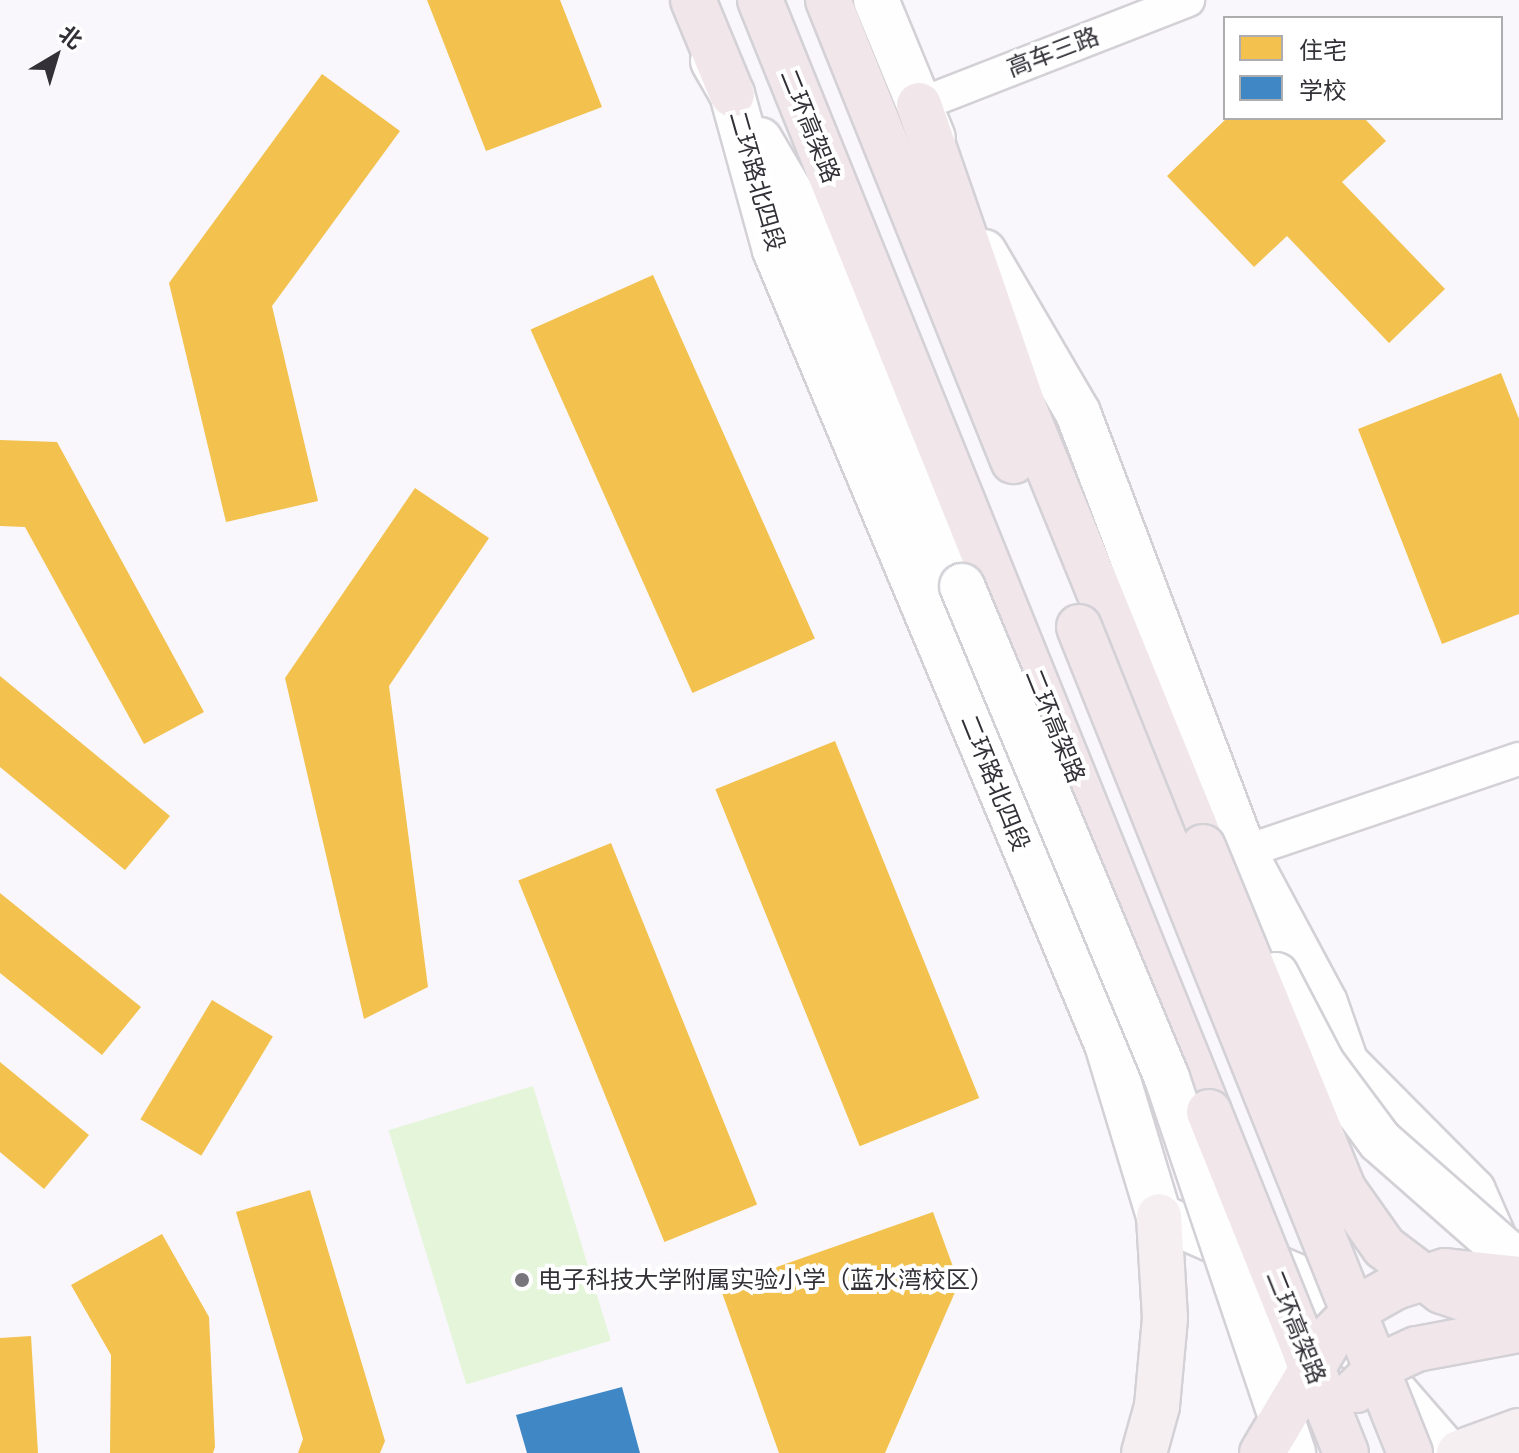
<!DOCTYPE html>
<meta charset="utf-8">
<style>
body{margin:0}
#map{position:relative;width:1519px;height:1453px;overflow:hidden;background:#f9f7fc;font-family:"PT Sans","Noto Sans SC",sans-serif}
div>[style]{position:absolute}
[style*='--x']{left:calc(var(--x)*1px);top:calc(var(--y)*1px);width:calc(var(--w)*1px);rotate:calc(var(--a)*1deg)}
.green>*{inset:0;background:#e4f5da;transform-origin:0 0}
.homes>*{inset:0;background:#f2c14e;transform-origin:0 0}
.schools>*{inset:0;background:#3f88c5}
.roads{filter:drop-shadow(2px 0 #d3d1d6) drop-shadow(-2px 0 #d3d1d6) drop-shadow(0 2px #d3d1d6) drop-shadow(0 -2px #d3d1d6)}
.street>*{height:32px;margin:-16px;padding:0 16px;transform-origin:16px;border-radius:16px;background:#fefeff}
.secondary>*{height:44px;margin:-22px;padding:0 22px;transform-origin:22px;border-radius:22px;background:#fefeff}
.primary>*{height:44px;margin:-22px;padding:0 22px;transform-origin:22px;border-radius:22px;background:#f6eff2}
.highway>*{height:44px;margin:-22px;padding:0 22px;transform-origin:22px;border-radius:22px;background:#f1e6e9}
.bridges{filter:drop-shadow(2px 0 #d3d1d6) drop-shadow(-2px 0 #d3d1d6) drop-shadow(0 2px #d3d1d6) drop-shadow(0 -2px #d3d1d6)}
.secondary-bridge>*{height:44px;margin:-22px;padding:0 22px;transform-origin:22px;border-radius:22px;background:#fefeff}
.highway-bridge>*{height:44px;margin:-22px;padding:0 22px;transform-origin:22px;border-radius:22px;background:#f1e6e9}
.dots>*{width:22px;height:22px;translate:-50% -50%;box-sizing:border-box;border:4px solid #fff;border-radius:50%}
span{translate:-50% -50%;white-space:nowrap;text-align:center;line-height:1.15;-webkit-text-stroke:8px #fff;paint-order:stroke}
.street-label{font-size:24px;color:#333137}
.poi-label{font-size:24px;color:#333137}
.left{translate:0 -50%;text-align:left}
.legend{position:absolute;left:1223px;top:16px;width:280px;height:104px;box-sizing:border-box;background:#fff;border:2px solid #adadaf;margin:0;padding:10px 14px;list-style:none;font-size:24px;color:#333137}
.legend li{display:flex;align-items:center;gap:16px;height:40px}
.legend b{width:40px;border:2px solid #adadaf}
.north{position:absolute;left:16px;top:16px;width:80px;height:80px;-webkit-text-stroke:6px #fff;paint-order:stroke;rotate:38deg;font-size:22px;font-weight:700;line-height:32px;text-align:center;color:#333137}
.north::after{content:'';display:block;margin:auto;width:28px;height:36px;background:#333137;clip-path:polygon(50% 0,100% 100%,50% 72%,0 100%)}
</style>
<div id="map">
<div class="green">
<div style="left:533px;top:1086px;width:266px;height:151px;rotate:73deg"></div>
</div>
<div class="homes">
<div style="clip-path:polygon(427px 0,560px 0,602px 107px,486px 151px)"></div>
<div style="clip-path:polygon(322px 74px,400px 131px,272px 306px,318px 501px,226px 522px,169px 283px)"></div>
<div style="clip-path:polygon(1227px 118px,1364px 118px,1386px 141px,1342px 182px,1445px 289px,1389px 343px,1287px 236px,1254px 267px,1167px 176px)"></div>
<div style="left:653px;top:275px;width:398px;height:134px;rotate:66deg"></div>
<div style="clip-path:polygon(1501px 373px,1519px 419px,1519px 614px,1442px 644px,1358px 429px)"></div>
<div style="clip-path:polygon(0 440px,57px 442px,204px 712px,144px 744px,25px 527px,0 526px)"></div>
<div style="clip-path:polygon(415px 488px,489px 538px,389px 686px,428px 987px,364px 1019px,285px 678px)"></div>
<div style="clip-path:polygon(0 676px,170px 816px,125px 870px,0 767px)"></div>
<div style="left:835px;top:741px;width:385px;height:129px;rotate:68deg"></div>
<div style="left:611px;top:843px;width:390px;height:100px;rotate:68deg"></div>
<div style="clip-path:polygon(0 893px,141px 1007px,102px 1055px,0 973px)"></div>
<div style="left:212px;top:1000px;width:71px;height:139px;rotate:31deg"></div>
<div style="clip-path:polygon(0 1062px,89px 1135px,44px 1189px,0 1152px)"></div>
<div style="clip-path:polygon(310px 1190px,385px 1441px,380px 1453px,298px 1453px,303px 1439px,236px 1212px)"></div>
<div style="clip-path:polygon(933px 1212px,959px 1283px,885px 1453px,779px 1453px,720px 1287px)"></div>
<div style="clip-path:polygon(162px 1234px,209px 1317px,215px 1447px,213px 1453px,110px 1453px,111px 1355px,71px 1285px)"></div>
<div style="clip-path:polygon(31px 1336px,38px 1453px,0 1453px,0 1338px)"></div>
</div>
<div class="schools">
<div style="clip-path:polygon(622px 1387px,640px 1453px,527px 1453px,516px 1415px)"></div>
</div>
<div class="roads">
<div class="street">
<div style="--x:919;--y:105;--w:289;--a:-21.3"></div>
<div style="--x:1244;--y:852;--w:290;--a:-18.7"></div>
</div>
<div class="secondary">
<div style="--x:876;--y:0;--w:149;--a:67.6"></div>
<div style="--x:713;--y:61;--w:38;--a:60"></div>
<div style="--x:732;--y:94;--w:162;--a:74.6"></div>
<div style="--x:775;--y:250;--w:861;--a:67.31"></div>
<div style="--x:1107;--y:1044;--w:180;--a:73.2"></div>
<div style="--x:1159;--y:1216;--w:146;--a:23.8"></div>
<div style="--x:1293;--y:1275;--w:236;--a:49"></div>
<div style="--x:760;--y:140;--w:104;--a:59.5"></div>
<div style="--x:813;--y:230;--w:386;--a:67.3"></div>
<div style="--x:984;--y:252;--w:186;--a:59.7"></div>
<div style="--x:1078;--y:413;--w:469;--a:69.3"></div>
<div style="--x:1244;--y:852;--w:171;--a:61.8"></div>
<div style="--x:1325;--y:1003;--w:64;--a:70.7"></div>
<div style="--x:1346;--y:1063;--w:180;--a:45.2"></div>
<div style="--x:1473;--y:1191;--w:64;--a:66.2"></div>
</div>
<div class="primary">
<div style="--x:1144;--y:1453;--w:49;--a:-74.5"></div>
<div style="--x:1157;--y:1406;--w:88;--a:-84.8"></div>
<div style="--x:1165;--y:1318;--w:102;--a:-93.4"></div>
<div style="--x:1459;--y:1453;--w:64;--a:-20.1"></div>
</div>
<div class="highway">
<div style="--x:693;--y:0;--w:102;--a:67.5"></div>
<div style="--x:760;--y:0;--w:1199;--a:68.01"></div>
<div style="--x:828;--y:0;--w:497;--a:68.1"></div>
<div style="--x:919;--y:105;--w:321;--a:70.9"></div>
<div style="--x:1024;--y:408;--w:474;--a:67.8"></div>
</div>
</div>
<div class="bridges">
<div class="secondary-bridge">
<div style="--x:962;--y:586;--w:533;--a:67.38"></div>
<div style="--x:1167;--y:1078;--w:396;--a:71.4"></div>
<div style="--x:1276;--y:975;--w:99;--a:62.4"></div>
<div style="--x:1322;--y:1063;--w:97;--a:53.4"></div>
<div style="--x:1380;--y:1141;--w:185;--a:41.3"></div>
</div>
<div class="highway-bridge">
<div style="--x:1079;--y:627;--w:890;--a:68.16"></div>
<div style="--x:1203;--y:847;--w:370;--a:67.7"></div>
<div style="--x:1343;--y:1189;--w:71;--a:54.7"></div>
<div style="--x:1384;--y:1247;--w:73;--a:37.2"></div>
<div style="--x:1442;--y:1291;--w:82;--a:19.3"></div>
<div style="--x:1209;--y:1112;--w:367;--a:68.1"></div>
<div style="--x:1356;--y:1390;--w:36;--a:-44"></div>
<div style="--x:1382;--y:1365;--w:38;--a:-25"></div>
<div style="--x:1417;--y:1349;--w:104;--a:-10.6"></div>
<div style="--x:1262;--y:1453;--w:137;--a:-59.3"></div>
<div style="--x:1332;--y:1335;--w:37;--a:-46"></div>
<div style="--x:1358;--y:1308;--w:43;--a:-29.6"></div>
<div style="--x:1395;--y:1287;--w:52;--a:-17.7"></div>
<div style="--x:1445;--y:1271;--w:74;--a:6.2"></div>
</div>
</div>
<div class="dots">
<div style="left:522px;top:1280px;background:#78767c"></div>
</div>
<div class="street-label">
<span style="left:1053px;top:52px;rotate:-21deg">高车三路</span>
<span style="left:810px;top:126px;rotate:68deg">二环高架路</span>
<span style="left:757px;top:181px;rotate:74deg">二环路北四段</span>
<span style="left:1055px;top:726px;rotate:68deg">二环高架路</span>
<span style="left:995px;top:783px;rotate:68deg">二环路北四段</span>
<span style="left:1296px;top:1327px;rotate:68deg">二环高架路</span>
</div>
<div class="poi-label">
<span class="left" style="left:538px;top:1280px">电子科技大学附属实验小学（蓝水湾校区）</span>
</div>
<ul class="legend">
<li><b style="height:22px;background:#f2c14e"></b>住宅</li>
<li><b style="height:22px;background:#3f88c5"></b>学校</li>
</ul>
<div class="north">北</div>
</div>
